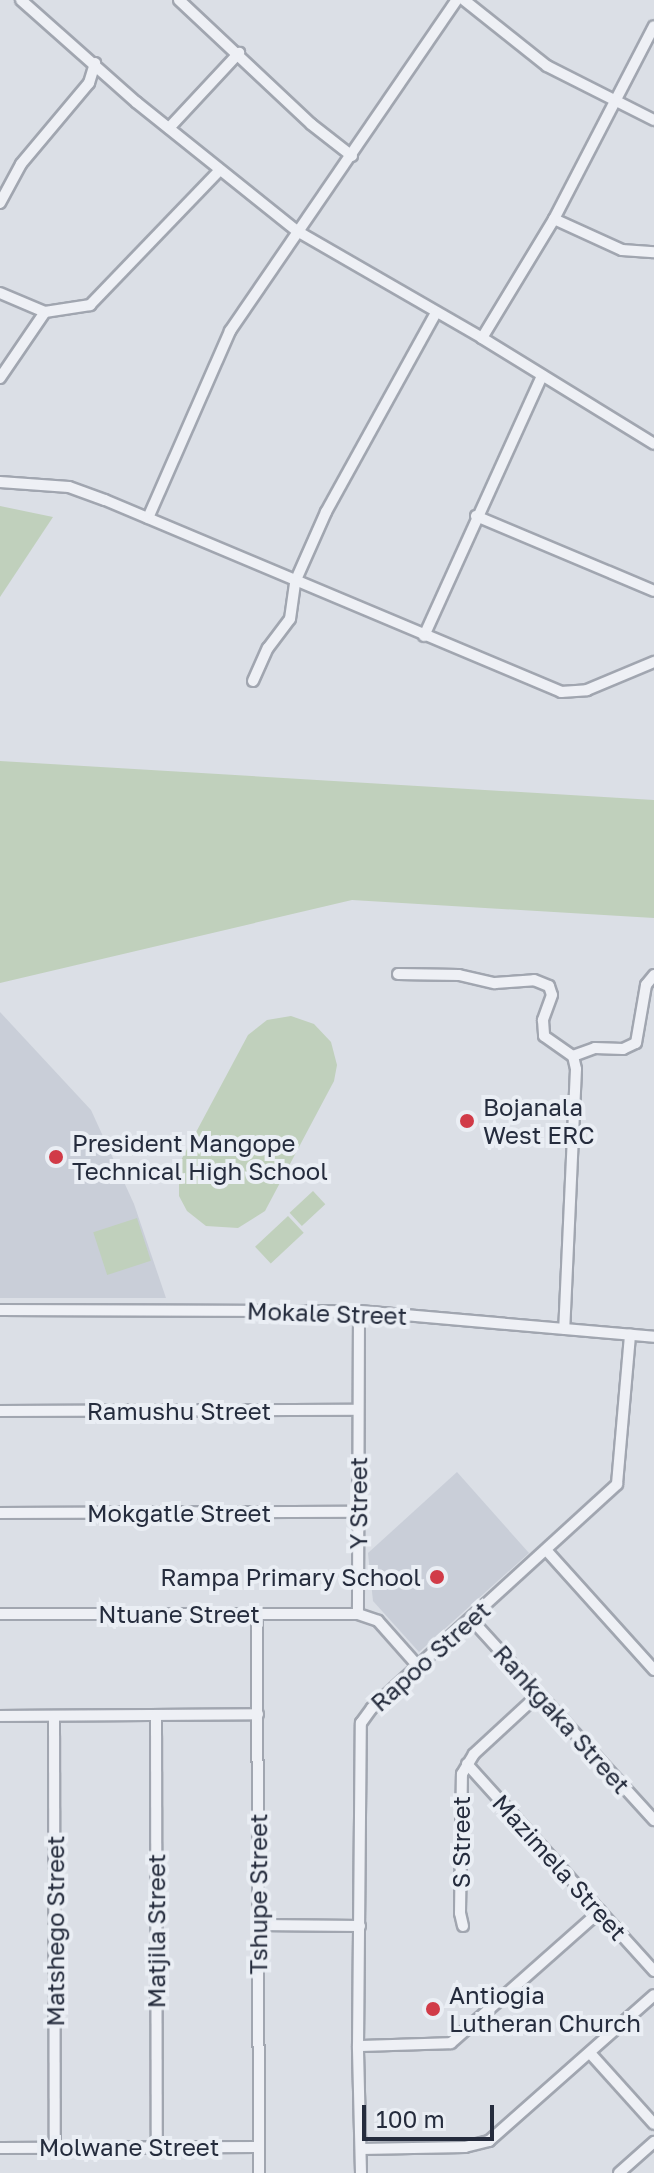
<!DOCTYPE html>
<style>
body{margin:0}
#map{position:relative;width:654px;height:2173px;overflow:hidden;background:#dbdfe6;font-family:"Golos Text",sans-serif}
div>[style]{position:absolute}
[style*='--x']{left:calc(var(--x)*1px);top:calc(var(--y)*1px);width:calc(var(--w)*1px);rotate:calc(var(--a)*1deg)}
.built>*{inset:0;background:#c9ced8}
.green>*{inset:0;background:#c0d0bc;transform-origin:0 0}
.roads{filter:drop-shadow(2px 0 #a1a6b0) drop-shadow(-2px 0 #a1a6b0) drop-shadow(0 2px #a1a6b0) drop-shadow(0 -2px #a1a6b0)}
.street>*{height:10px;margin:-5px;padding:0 5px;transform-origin:5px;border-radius:5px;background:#eef0f5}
.dots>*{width:22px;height:22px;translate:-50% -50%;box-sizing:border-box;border:4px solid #eaeef4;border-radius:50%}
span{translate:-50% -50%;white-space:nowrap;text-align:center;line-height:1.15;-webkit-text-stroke:8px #eaeef4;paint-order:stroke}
.poi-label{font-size:24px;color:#252c3d}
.left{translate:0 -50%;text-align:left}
.right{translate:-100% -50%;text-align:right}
.street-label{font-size:24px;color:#252c3d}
.scale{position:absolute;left:362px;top:2105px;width:132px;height:36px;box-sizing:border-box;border:4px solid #252c3d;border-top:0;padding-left:10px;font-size:24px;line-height:28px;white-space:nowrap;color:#252c3d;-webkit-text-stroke:6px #eaeef4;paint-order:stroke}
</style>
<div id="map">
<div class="built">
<div style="clip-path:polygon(0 1012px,91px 1110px,134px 1204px,166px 1298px,0 1298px)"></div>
<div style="clip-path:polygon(457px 1472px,529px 1553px,419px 1652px,373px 1601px,368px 1553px)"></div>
</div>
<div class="green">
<div style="clip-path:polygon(0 506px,53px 517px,0 597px)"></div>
<div style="clip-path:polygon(0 761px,654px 800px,654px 918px,352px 900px,0 983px)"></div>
<div style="clip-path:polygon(291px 1016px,314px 1024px,331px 1042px,337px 1065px,334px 1081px,265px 1211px,238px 1228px,206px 1226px,187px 1211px,179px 1196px,179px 1164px,248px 1035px,267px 1020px)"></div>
<div style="left:313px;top:1191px;width:18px;height:32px;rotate:47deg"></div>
<div style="left:288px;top:1216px;width:23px;height:45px;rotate:47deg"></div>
<div style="left:137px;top:1218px;width:45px;height:46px;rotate:72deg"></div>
</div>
<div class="roads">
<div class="street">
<div style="--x:21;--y:0;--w:154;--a:41.6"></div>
<div style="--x:136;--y:102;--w:206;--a:38.7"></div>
<div style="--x:297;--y:231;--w:214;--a:30"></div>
<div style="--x:482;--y:338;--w:202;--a:31.6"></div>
<div style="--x:179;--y:0;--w:181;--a:43.2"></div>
<div style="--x:311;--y:124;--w:52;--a:38"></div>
<div style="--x:464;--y:0;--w:106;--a:38.5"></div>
<div style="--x:547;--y:66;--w:120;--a:26.8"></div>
<div style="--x:169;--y:128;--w:103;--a:-47"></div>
<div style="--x:0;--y:203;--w:44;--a:-61.7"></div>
<div style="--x:21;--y:164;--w:106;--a:-50"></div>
<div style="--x:89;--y:83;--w:21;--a:-73"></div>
<div style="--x:554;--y:219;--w:75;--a:24.5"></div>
<div style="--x:622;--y:250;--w:32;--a:4"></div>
<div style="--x:0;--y:293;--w:49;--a:22.9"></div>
<div style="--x:45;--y:312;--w:46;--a:-8.8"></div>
<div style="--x:90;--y:305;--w:187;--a:-46.1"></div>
<div style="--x:482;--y:338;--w:139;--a:-58.8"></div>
<div style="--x:554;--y:219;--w:217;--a:-62.6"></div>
<div style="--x:0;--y:378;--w:80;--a:-55.7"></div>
<div style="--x:0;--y:482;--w:69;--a:4.1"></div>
<div style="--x:69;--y:487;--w:38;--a:20"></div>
<div style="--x:105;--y:500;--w:495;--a:22.8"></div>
<div style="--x:561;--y:692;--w:26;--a:-4"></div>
<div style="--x:587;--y:690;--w:73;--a:-22.7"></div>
<div style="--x:476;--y:516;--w:193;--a:22.8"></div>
<div style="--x:148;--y:518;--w:204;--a:-66.3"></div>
<div style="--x:230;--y:331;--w:401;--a:-55.6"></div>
<div style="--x:424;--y:636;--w:286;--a:-65.6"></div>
<div style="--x:253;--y:681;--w:36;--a:-66"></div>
<div style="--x:268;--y:648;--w:36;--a:-53"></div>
<div style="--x:290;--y:619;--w:37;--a:-82"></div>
<div style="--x:295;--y:582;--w:77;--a:-66.1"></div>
<div style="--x:326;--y:512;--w:227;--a:-61.1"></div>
<div style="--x:398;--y:974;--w:61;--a:0.9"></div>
<div style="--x:459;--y:975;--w:37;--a:13"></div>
<div style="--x:495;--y:983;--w:39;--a:-4"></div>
<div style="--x:534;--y:980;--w:16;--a:22"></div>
<div style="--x:549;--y:986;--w:9;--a:72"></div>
<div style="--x:552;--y:995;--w:27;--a:110"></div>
<div style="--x:543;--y:1020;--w:16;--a:86"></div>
<div style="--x:544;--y:1036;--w:35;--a:35"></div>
<div style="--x:573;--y:1056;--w:13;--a:77"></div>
<div style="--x:576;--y:1069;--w:260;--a:92.6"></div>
<div style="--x:573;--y:1056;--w:23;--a:-20"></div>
<div style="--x:595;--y:1048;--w:28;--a:2"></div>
<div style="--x:623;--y:1049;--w:14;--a:-25"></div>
<div style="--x:636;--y:1043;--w:59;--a:-80.2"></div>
<div style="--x:646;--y:985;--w:13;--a:-51"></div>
<div style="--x:0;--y:1310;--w:359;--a:0.2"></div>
<div style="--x:359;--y:1311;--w:296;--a:5"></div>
<div style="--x:359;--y:1311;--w:303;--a:90.2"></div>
<div style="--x:358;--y:1614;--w:21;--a:19"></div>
<div style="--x:378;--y:1621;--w:60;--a:48.4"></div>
<div style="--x:0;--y:1411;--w:358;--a:-0.2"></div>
<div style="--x:0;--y:1513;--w:358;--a:-0.2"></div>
<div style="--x:547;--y:1551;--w:160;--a:48"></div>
<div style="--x:0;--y:1614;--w:358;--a:0"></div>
<div style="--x:257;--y:1614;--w:559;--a:89.8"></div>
<div style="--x:471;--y:1619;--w:272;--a:47.7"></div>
<div style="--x:0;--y:1716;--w:258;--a:-0.4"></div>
<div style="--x:54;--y:1716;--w:431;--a:89.9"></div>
<div style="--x:156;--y:1716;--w:430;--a:89.9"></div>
<div style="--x:467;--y:1764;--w:279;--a:47.9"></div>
<div style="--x:258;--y:1925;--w:102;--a:0.6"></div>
<div style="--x:463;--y:1926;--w:13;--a:-103"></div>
<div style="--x:460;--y:1913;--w:139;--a:-89.2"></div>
<div style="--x:462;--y:1774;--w:23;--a:-59"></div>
<div style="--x:474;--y:1754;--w:88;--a:-42.7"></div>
<div style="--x:358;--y:2046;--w:93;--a:-1.8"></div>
<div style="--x:451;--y:2043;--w:199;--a:-41.5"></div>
<div style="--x:591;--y:2054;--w:94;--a:48"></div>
<div style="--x:0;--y:2148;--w:258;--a:-0.2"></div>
<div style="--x:361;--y:2149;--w:104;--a:-1.1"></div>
<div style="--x:465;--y:2147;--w:25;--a:-14"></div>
<div style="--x:489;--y:2141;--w:220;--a:-41.5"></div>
<div style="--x:361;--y:2173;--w:127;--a:-91.4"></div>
<div style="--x:358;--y:2046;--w:323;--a:-89.5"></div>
<div style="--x:361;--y:1723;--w:19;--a:-54"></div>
<div style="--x:372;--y:1708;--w:332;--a:-42.4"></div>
<div style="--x:617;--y:1484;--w:150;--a:-85"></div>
<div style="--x:619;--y:2173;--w:47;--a:-41.5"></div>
</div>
</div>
<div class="dots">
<div style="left:467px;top:1121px;background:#d13b48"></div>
<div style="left:56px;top:1157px;background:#d13b48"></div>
<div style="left:437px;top:1577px;background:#d13b48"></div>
<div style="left:433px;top:2009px;background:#d13b48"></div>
</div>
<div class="poi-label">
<span class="left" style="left:483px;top:1121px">Bojanala<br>West ERC</span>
<span class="left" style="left:72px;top:1157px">President Mangope<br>Technical High School</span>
<span class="right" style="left:421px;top:1577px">Rampa Primary School</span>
<span class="left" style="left:449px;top:2009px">Antiogia<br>Lutheran Church</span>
</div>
<div class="street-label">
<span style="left:327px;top:1313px;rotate:2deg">Mokale Street</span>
<span style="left:179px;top:1411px">Ramushu Street</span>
<span style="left:358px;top:1503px;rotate:-90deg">Y Street</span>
<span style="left:179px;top:1513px">Mokgatle Street</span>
<span style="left:179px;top:1614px">Ntuane Street</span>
<span style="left:430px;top:1656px;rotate:-42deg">Rapoo Street</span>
<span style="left:562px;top:1719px;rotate:48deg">Rankgaka Street</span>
<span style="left:461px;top:1842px;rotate:-90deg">S Street</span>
<span style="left:560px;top:1867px;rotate:48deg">Mazimela Street</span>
<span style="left:258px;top:1894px;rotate:-90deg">Tshupe Street</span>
<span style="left:55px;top:1931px;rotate:-90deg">Matshego Street</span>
<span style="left:156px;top:1931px;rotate:-90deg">Matjila Street</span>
<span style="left:129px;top:2147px">Molwane Street</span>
</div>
<div class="scale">100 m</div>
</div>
